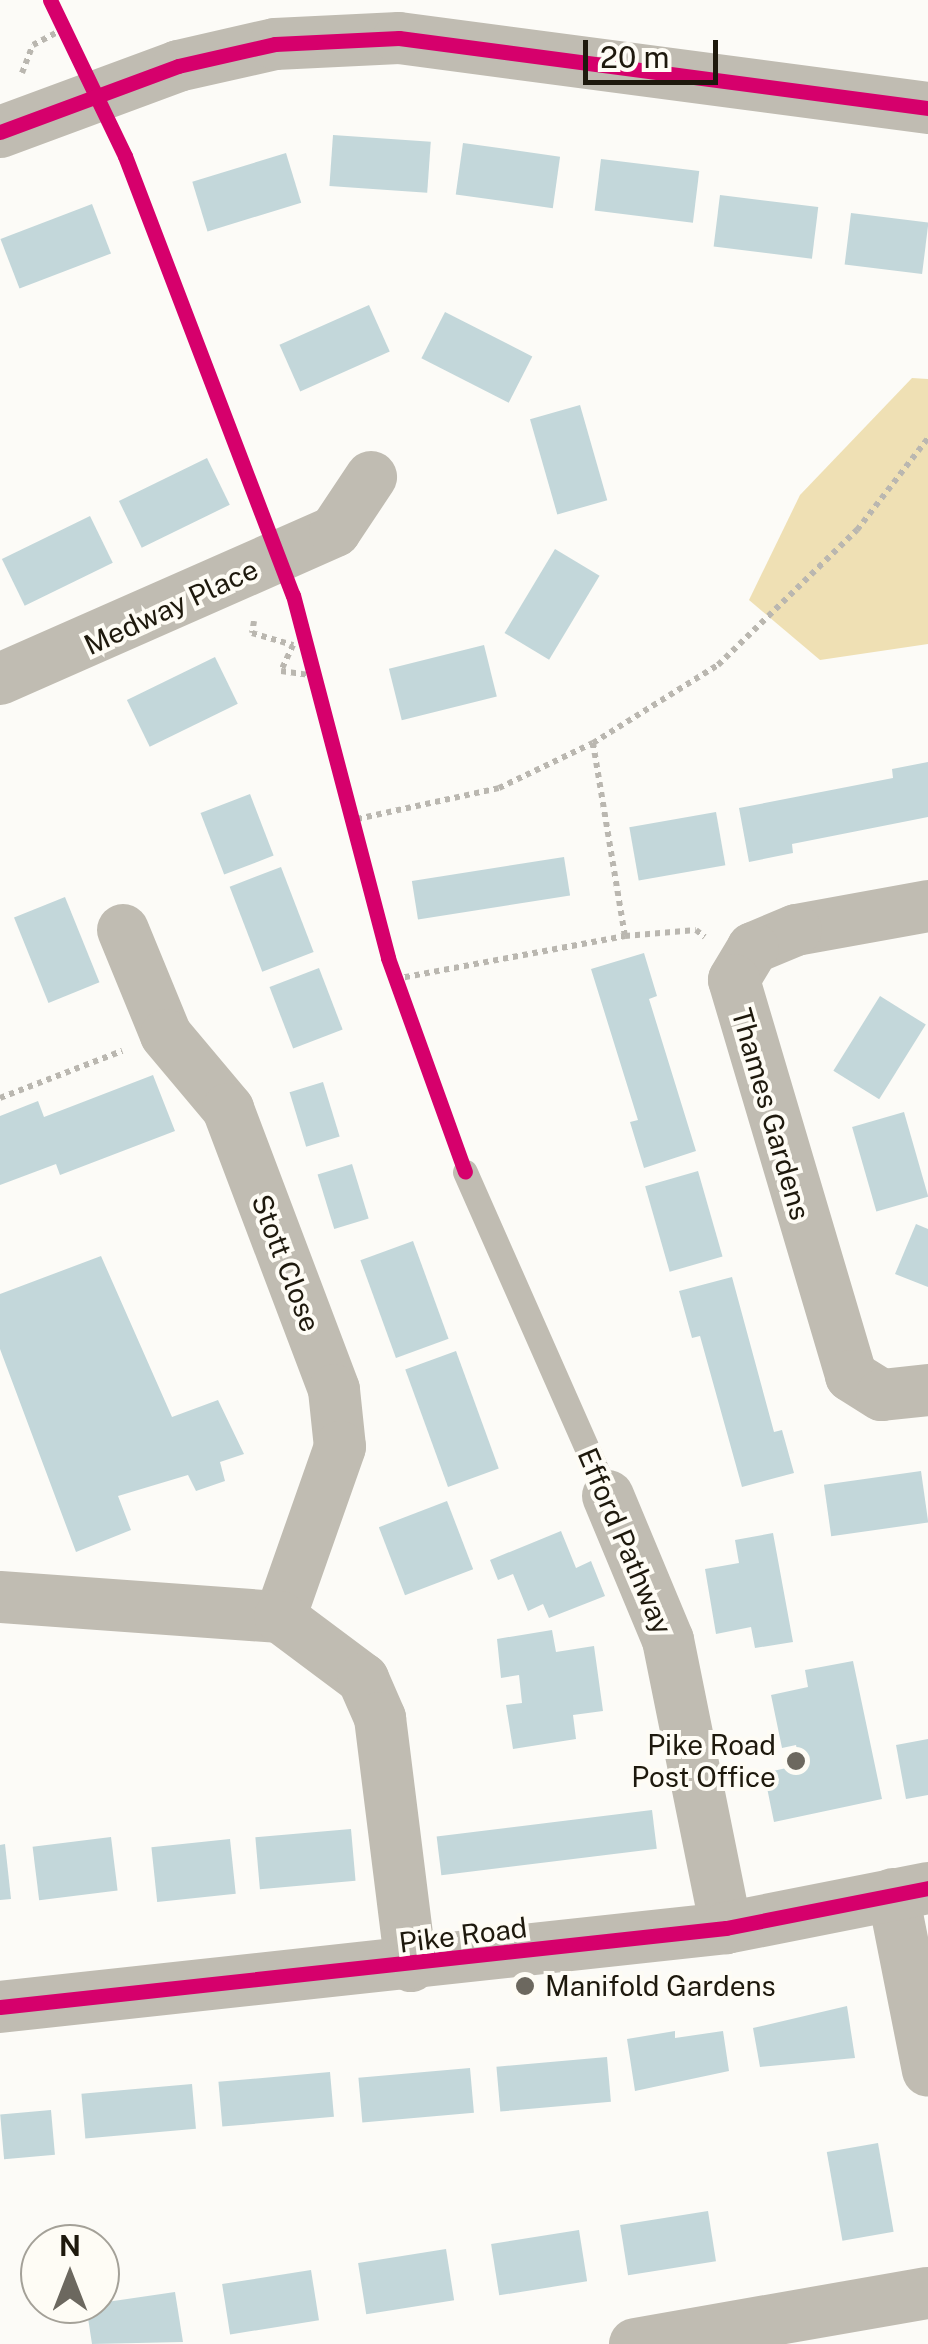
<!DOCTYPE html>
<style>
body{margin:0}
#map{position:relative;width:928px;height:2344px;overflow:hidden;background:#fcfbf7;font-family:"Public Sans",sans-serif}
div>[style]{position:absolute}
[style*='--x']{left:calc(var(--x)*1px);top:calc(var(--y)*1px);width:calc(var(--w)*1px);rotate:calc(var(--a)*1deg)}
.green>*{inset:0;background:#efe0b4}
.building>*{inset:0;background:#c3d7da;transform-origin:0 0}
.path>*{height:6px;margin-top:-3px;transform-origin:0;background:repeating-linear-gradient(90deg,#bab7b0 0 5px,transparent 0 10px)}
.service>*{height:25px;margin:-12.5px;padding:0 12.5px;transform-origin:12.5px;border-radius:12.5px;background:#c0bcb2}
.minor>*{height:52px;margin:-26px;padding:0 26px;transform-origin:26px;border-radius:26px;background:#c0bcb2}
.cycleway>*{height:15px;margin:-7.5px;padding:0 7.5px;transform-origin:7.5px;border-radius:7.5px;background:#d6006c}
.dots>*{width:28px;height:28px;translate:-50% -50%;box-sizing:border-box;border:5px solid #fefcf5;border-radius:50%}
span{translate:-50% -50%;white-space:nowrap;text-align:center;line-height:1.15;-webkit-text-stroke:8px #fefcf5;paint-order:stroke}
.street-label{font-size:28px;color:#1e190d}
.poi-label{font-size:28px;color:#1e190d}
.right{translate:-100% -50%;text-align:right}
.left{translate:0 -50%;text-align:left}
.north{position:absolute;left:20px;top:2224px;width:100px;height:100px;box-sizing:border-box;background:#fefcf5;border:2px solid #a4a198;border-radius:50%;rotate:0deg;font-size:28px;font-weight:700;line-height:40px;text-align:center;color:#1e190d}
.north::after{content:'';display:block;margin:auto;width:35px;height:45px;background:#6c685f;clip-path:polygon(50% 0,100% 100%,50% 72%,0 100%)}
.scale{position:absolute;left:583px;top:40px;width:135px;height:45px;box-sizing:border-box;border:5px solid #1e190d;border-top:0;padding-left:12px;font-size:30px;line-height:35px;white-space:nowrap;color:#1e190d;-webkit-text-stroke:8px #fefcf5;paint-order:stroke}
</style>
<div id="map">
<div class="green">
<div style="clip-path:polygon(912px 378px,928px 379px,928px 644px,820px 660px,749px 600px,800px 495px)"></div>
</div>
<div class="building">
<div style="left:333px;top:135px;width:98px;height:51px;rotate:4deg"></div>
<div style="left:463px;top:143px;width:98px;height:52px;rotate:8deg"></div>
<div style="left:286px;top:153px;width:52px;height:98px;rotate:73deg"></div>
<div style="left:601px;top:159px;width:99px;height:52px;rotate:7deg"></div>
<div style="left:720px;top:195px;width:99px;height:52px;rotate:7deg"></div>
<div style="left:92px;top:204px;width:53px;height:98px;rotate:69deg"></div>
<div style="left:851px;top:213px;width:78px;height:52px;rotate:7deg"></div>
<div style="left:369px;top:305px;width:51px;height:98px;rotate:66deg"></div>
<div style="left:445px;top:312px;width:98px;height:52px;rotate:27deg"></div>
<div style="left:580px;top:405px;width:99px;height:52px;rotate:74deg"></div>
<div style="left:207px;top:458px;width:52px;height:98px;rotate:64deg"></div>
<div style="left:90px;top:516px;width:52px;height:98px;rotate:64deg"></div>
<div style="left:555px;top:549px;width:52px;height:98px;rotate:31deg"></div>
<div style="left:484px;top:645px;width:53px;height:98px;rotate:76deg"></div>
<div style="left:215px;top:657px;width:52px;height:98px;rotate:64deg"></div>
<div style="clip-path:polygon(928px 762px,928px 817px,792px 844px,793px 853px,749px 862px,739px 808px,893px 778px,892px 769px)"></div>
<div style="left:250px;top:794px;width:66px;height:53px;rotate:69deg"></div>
<div style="left:716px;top:812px;width:54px;height:88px;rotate:80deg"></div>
<div style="left:564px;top:857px;width:39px;height:154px;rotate:81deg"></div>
<div style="left:281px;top:867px;width:91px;height:55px;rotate:69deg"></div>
<div style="left:65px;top:897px;width:92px;height:55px;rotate:68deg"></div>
<div style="clip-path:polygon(644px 953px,657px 996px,649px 999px,696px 1151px,644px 1168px,630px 1122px,638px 1120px,591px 969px)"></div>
<div style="left:319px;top:968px;width:66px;height:53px;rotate:69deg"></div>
<div style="left:880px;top:996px;width:54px;height:88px;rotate:32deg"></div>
<div style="clip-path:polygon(153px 1075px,175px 1131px,60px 1175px,56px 1164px,0 1185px,0 1116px,38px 1101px,44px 1117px)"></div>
<div style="left:323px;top:1082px;width:57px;height:35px;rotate:73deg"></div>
<div style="left:904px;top:1112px;width:88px;height:54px;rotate:74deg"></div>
<div style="left:352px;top:1164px;width:57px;height:36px;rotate:73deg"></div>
<div style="left:698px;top:1171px;width:89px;height:55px;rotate:74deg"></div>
<div style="clip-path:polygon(916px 1224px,928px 1229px,928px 1287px,895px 1274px)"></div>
<div style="left:413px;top:1241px;width:104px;height:56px;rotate:70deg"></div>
<div style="clip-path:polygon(101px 1256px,172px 1417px,218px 1400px,244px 1454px,220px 1462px,225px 1481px,196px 1491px,188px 1475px,118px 1496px,131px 1530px,76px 1552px,0 1349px,0 1294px)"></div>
<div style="clip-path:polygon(732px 1277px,774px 1432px,782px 1430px,794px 1473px,742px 1487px,700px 1336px,692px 1338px,679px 1291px)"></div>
<div style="left:456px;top:1351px;width:125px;height:54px;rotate:70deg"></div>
<div style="left:921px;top:1471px;width:52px;height:98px;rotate:82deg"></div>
<div style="left:447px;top:1501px;width:73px;height:73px;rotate:69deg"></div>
<div style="clip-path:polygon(561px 1531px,576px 1568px,591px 1561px,605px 1596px,549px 1618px,543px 1604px,528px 1611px,513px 1574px,498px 1580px,490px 1560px)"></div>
<div style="clip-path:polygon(773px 1533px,793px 1642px,755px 1648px,751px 1627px,716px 1634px,705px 1569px,739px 1563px,735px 1540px)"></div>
<div style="clip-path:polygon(552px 1630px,556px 1652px,594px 1646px,603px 1711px,573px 1715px,576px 1739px,513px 1749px,506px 1705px,522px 1703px,519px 1675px,501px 1678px,497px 1639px)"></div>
<div style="clip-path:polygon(853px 1661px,882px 1799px,774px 1822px,764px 1773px,800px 1765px,796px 1745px,782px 1748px,771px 1695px,808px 1687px,805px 1670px)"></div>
<div style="clip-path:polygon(928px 1739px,928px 1795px,906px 1799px,896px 1745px)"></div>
<div style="left:652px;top:1810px;width:39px;height:217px;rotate:83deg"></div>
<div style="left:351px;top:1829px;width:52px;height:96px;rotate:85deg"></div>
<div style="left:111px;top:1837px;width:54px;height:79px;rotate:83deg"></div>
<div style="left:230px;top:1839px;width:55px;height:79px;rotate:84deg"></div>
<div style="clip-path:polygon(5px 1844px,11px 1899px,0 1900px,0 1845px)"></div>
<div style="clip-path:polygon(847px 2006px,855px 2058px,760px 2067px,753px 2028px)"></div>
<div style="clip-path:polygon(675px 2031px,675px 2038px,723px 2031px,729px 2071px,635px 2091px,627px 2039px)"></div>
<div style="left:607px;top:2057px;width:45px;height:111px;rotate:85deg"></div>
<div style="left:470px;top:2068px;width:45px;height:112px;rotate:85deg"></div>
<div style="left:330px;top:2072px;width:45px;height:112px;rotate:85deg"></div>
<div style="left:192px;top:2084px;width:45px;height:111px;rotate:85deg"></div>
<div style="left:51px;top:2110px;width:45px;height:51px;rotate:85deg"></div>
<div style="left:878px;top:2143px;width:90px;height:52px;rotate:80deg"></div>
<div style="left:708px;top:2211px;width:51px;height:89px;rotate:81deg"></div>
<div style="left:579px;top:2230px;width:52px;height:89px;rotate:81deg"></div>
<div style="left:446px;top:2249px;width:52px;height:89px;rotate:81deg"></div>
<div style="left:311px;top:2270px;width:51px;height:90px;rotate:81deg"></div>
<div style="clip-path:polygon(175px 2292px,183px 2342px,92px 2344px,86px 2305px)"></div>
</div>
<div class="path">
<div style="--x:22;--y:73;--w:30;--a:-69"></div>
<div style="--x:33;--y:45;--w:36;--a:-28"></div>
<div style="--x:254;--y:621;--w:12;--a:99"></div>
<div style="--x:252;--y:633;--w:43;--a:16.3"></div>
<div style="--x:293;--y:645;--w:29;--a:115"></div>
<div style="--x:281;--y:671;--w:35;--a:8"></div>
<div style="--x:593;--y:743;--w:196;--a:80.6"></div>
<div style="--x:625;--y:936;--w:71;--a:-4.8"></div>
<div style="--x:696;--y:930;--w:11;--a:38"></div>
<div style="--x:357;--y:819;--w:145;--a:-12.3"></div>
<div style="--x:499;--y:788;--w:104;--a:-25.6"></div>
<div style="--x:593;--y:743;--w:147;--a:-32"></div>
<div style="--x:718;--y:665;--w:194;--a:-44.2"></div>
<div style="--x:857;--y:530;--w:116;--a:-52.3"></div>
<div style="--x:395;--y:979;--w:234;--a:-10.6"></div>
<div style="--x:0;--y:1098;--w:131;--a:-21.1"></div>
</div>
<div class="service">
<div style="--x:465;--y:1172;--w:354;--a:66.2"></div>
</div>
<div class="minor">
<div style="--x:0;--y:132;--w:190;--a:-20.3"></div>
<div style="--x:178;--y:66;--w:99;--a:-12.8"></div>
<div style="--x:275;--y:44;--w:124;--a:-2.8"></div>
<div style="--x:399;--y:38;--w:534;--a:7.54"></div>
<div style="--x:0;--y:679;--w:366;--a:-23.8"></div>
<div style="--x:335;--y:531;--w:65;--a:-56.3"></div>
<div style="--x:928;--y:906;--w:134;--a:169.7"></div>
<div style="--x:796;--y:930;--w:47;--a:157.3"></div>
<div style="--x:753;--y:948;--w:37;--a:121"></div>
<div style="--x:734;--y:980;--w:413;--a:73.5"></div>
<div style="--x:851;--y:1376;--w:36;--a:32"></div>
<div style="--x:882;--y:1395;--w:46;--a:-6.2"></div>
<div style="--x:123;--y:930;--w:113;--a:67.7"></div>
<div style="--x:166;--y:1035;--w:97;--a:50"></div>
<div style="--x:228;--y:1109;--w:300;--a:69.3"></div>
<div style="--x:334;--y:1390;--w:57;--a:84"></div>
<div style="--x:340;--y:1447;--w:180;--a:109.4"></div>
<div style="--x:608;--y:1496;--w:156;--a:67.4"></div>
<div style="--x:668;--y:1640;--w:294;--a:78.6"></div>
<div style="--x:0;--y:1597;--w:281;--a:4.1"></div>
<div style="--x:280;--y:1617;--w:104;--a:36.8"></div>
<div style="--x:363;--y:1679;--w:43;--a:66.4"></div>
<div style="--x:380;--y:1718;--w:250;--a:82.9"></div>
<div style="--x:893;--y:1894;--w:180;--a:78.8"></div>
<div style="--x:0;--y:2007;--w:730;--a:-6.21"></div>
<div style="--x:726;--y:1928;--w:206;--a:-11.2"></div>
<div style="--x:635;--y:2344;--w:297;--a:-9.9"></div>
</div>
<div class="cycleway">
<div style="--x:50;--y:0;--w:173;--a:64.3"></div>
<div style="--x:125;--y:156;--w:470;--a:69.1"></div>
<div style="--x:293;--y:595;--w:375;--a:75.3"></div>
<div style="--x:388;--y:958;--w:227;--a:70.2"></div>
<div style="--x:0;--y:132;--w:190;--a:-20.3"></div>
<div style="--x:178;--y:66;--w:99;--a:-12.8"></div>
<div style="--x:275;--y:44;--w:124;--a:-2.8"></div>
<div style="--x:399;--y:38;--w:534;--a:7.54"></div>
<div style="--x:0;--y:2007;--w:730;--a:-6.21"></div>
<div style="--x:726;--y:1928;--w:206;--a:-11.2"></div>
</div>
<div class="dots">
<div style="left:796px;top:1761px;background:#6c685f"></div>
<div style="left:525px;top:1986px;background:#6c685f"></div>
</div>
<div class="street-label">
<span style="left:171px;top:607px;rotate:-25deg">Medway Place</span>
<span style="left:771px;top:1114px;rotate:74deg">Thames Gardens</span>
<span style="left:286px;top:1263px;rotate:69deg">Stott Close</span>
<span style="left:625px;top:1541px;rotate:67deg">Efford Pathway</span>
<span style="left:463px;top:1935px;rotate:-7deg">Pike Road</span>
</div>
<div class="poi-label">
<span class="right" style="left:776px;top:1761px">Pike Road<br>Post Office</span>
<span class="left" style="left:545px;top:1986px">Manifold Gardens</span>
</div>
<div class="north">N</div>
<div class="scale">20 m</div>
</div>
